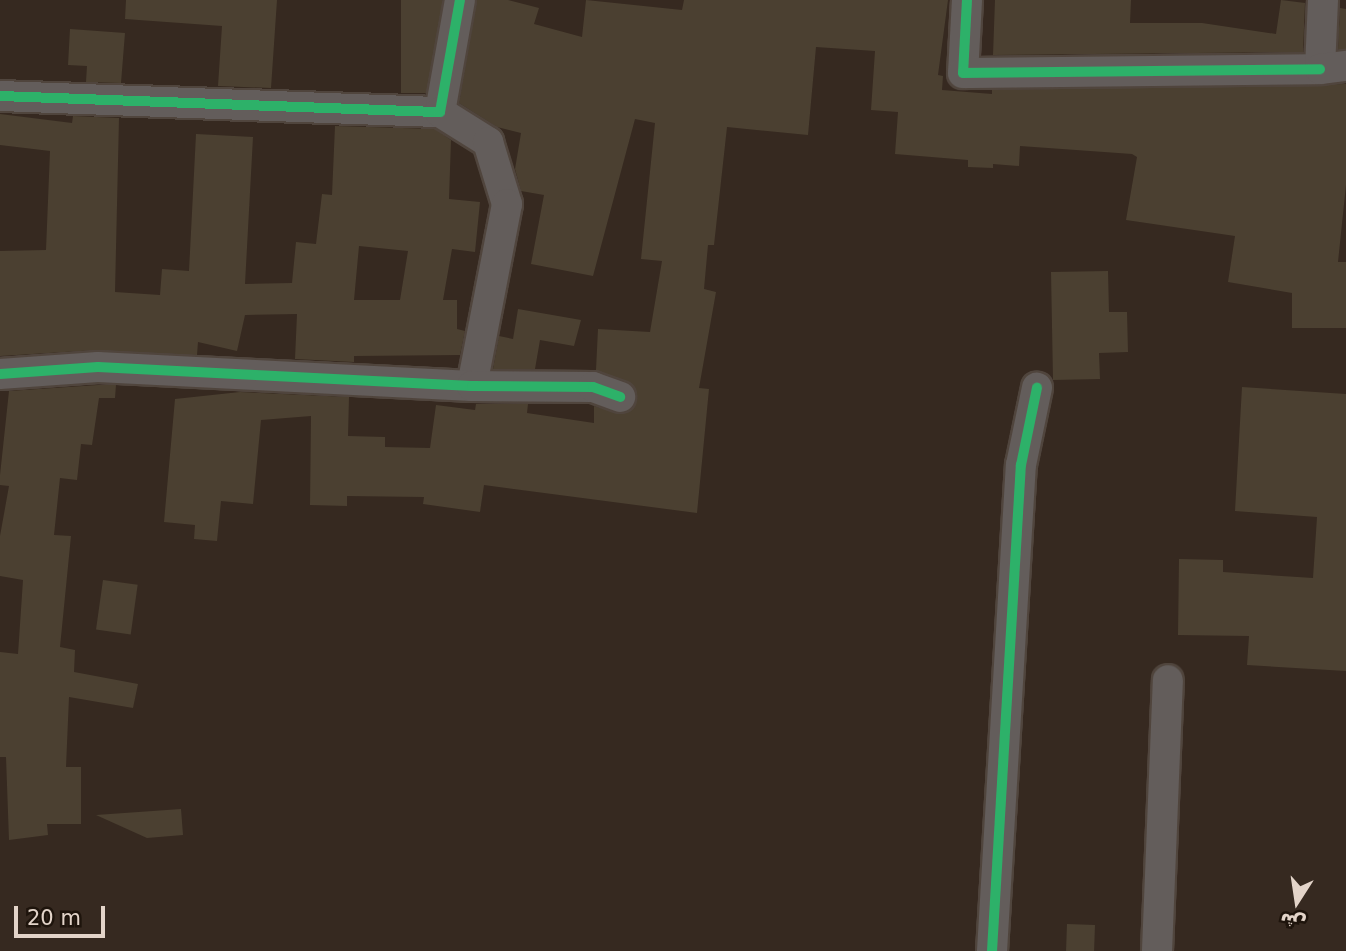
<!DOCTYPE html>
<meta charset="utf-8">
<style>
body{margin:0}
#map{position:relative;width:1346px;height:951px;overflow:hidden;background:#362920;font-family:"DejaVu Sans",Vazirmatn,sans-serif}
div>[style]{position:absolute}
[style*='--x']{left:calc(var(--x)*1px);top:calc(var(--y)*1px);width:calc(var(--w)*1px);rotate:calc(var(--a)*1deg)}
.building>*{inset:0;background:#4b4031;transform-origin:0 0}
.roads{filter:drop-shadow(2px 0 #50453d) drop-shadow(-2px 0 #50453d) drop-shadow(0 2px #50453d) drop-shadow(0 -2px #50453d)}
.minor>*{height:30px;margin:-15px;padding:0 15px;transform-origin:15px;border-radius:15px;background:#635d5b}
.cycleway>*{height:10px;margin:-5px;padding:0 5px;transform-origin:5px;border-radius:5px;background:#2db169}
span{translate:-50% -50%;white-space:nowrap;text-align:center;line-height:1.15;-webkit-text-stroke:6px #1e140c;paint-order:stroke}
.north{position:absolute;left:1262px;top:867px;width:70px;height:70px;-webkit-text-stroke:5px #1e140c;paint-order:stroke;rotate:192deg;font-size:19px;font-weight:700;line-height:28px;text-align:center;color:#e3d4c9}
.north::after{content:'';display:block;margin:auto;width:24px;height:32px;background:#e3d4c9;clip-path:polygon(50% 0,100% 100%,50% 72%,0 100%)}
.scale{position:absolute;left:14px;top:906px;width:91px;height:32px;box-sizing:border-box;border:4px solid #e3d4c9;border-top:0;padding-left:9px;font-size:21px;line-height:24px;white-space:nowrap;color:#e3d4c9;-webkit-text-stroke:5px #1e140c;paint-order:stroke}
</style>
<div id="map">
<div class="building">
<div style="clip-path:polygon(126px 0,277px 0,271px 88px,218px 86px,222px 26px,125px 19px)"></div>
<div style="left:401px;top:0;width:41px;height:93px"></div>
<div style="clip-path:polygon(477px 0,508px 0,539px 8px,534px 24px,582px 37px,586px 0,682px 10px,684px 0,948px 0,938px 75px,943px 76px,942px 90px,992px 94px,992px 90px,1346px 84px,1346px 185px,1338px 262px,1346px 262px,1346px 328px,1292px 328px,1292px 293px,1228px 282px,1235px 236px,1126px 220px,1137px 157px,1132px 154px,1020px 146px,1019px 166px,993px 164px,993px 168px,968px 167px,968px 160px,895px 154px,898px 112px,871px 110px,875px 51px,816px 47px,808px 135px,727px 127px,714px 245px,708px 245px,704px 289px,716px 292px,699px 388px,709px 389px,697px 513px,484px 485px,480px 512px,423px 504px,424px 497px,347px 496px,347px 506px,310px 505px,311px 416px,261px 420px,253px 504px,221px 501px,217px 541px,194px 539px,195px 525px,164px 522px,175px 399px,240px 392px,349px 397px,348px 436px,385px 437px,385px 447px,430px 448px,436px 405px,475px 410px,476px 404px,528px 404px,527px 413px,594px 423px,594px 406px,622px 414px,636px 404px,633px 385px,596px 370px,598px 329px,650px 332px,662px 261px,641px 259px,655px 123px,635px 119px,593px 276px,531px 264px,544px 195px,521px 191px,515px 169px,521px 133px,497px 127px,459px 103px)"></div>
<div style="clip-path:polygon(995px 0,1131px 0,1130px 23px,1202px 23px,1276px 34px,1281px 0,1305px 3px,1303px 52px,993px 55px)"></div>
<div style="clip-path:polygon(1340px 8px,1346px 9px,1346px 49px,1338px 49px)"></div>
<div style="clip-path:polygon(70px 29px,125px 33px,121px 83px,86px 82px,87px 66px,68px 65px)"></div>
<div style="clip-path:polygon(evenodd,0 114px,72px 123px,73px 116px,119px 118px,115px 292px,160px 295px,162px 269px,189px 271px,196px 134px,253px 137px,245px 284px,292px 283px,296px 242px,316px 244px,322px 194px,332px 195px,335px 126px,435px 129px,451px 140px,449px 199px,480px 202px,475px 252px,452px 249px,443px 300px,457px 300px,457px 329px,465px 331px,460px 355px,354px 356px,354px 362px,295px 359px,297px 314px,245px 315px,237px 351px,198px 342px,197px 355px,97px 350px,0 356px,0 251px,46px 250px,50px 151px,0 145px,0 114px,359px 246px,408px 251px,400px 300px,354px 300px,359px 246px)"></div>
<div style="clip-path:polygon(1108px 271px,1109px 312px,1127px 312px,1128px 352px,1099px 353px,1100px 379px,1053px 380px,1051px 272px)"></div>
<div style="clip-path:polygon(518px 309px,581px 320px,574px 346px,540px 340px,535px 369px,493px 369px,499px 336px,513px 339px)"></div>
<div style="clip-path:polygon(98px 385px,116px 385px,115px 398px,99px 398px,92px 445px,81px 444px,77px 480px,60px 478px,54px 535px,71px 536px,60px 647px,75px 650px,74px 672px,138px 684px,133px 708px,69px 697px,66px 767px,81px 767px,81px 824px,47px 824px,48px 835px,9px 840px,6px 757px,0 757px,0 652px,18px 654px,23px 580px,0 576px,0 536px,9px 486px,0 485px,0 475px,9px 391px)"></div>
<div style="clip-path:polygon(1242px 387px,1346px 394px,1346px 671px,1247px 665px,1249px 636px,1178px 635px,1179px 559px,1223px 560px,1223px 572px,1313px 578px,1317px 517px,1235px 511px)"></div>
<div style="left:103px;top:580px;width:35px;height:50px;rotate:8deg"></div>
<div style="clip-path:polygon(181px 809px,183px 835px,147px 838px,96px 815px)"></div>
<div style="left:1067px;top:924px;width:28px;height:27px;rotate:2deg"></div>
</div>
<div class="roads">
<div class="minor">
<div style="--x:967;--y:0;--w:73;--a:93.1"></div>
<div style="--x:963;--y:73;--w:357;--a:-0.6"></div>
<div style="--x:1323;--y:0;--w:69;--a:92.5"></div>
<div style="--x:1320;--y:69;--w:26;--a:-7"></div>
<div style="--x:0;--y:96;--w:440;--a:2.1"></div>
<div style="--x:440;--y:112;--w:114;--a:-79.9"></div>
<div style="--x:440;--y:112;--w:57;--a:32"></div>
<div style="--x:488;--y:142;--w:65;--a:73"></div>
<div style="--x:507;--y:204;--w:185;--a:100.9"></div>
<div style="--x:0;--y:374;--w:98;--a:-4.1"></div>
<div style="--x:98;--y:367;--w:374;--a:2.9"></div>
<div style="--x:472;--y:386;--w:121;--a:0.5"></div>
<div style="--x:593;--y:387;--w:29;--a:20"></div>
<div style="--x:992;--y:951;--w:487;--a:-86.6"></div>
<div style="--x:1021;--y:465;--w:79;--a:-78.3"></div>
<div style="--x:1157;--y:951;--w:271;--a:-87.7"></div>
</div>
</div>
<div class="cycleway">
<div style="--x:967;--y:0;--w:73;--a:93.1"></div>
<div style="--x:963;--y:73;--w:357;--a:-0.6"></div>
<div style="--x:0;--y:96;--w:440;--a:2.1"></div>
<div style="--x:440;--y:112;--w:114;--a:-79.9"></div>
<div style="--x:0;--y:374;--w:98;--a:-4.1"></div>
<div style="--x:98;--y:367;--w:374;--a:2.9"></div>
<div style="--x:472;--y:386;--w:121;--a:0.5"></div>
<div style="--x:593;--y:387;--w:29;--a:20"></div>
<div style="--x:992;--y:951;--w:487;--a:-86.6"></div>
<div style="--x:1021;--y:465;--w:79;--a:-78.3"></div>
</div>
<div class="north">ش</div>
<div class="scale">20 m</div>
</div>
